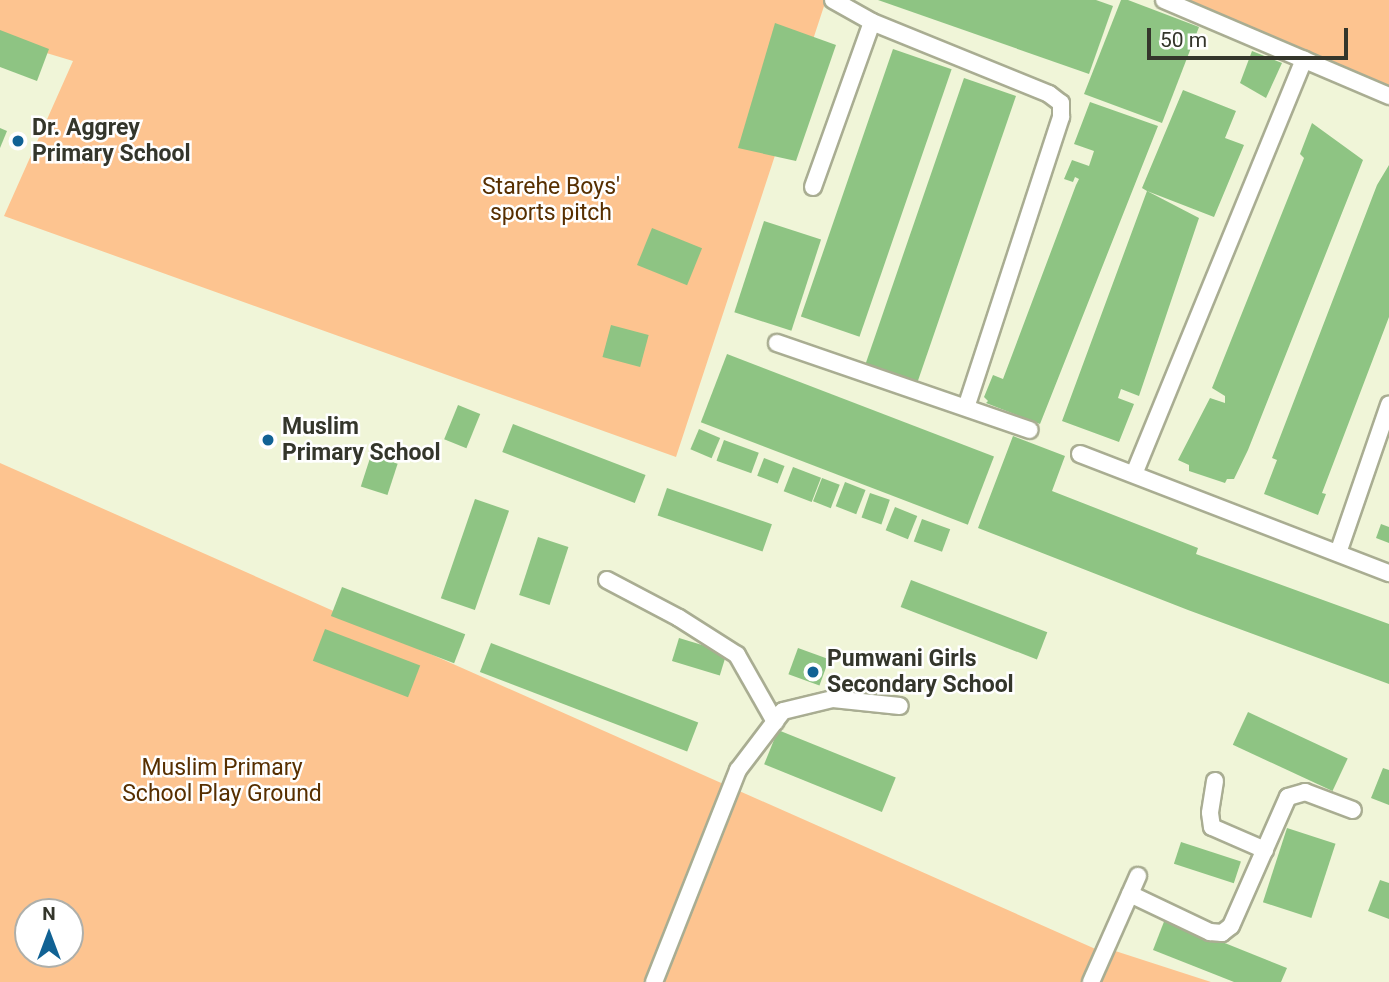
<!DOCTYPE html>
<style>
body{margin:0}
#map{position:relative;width:1389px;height:982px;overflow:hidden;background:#f0f5d8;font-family:Roboto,sans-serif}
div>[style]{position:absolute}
.green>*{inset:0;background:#fdc490}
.building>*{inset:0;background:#8ec483;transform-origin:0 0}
.roads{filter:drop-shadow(2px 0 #a9ad92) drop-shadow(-2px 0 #a9ad92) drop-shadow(0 2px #a9ad92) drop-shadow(0 -2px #a9ad92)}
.service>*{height:16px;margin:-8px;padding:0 8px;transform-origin:8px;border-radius:8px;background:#fff}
.dots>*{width:19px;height:19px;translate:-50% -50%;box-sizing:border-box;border:4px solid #fff;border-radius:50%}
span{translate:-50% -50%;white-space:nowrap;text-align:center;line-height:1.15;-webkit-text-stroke:5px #fff;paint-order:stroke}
.poi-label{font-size:23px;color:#34362b;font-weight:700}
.left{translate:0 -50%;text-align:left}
.park-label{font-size:23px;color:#572f00}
.north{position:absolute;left:14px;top:898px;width:70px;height:70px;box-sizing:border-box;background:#fff;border:2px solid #aeafaa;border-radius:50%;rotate:0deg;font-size:19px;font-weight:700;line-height:28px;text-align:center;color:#34362b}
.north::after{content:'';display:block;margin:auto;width:24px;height:32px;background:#116294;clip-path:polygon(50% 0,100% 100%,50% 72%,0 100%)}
.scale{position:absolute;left:1147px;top:28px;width:201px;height:32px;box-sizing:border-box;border:4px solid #34362b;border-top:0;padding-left:9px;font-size:21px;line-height:24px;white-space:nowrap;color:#34362b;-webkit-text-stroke:5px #fff;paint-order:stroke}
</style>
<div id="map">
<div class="green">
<i style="clip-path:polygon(0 0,826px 0,676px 457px,4px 216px,73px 61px,0 39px)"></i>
<i style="clip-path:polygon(1160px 0,1389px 0,1389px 98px)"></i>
<i style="clip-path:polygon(evenodd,0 463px,1100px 951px,1087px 982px,0 982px,0 463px,28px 912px,70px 912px,70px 954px,28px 954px,28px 912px)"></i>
<i style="clip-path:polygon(1106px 948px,1211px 982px,1091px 982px)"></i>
</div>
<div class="building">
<i style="clip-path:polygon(878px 0,1096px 0,1113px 6px,1089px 74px)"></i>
<i style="clip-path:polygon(1121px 0,1128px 0,1199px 27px,1162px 123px,1084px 94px)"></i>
<i style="clip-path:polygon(775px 23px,836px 45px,796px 161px,738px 148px)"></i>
<i style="clip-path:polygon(0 30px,49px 49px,37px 81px,0 67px)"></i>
<i style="left:893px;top:49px;width:62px;height:283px;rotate:19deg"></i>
<i style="clip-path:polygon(1252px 51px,1282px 63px,1266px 98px,1240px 83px)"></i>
<i style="left:964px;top:78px;width:55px;height:303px;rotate:19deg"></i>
<i style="clip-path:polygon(1183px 90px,1236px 111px,1225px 138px,1244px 145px,1214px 217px,1147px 191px,1199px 218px,1139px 396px,1121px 389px,1118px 398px,1134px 404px,1119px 442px,1062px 421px,1147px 191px,1142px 188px)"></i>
<i style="clip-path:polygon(1090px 102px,1158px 126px,1040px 424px,986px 403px,988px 401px,984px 397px,993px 375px,1003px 379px,1076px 185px,1079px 179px,1075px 177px,1073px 182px,1064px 179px,1072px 160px,1089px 166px,1094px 151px,1074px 144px)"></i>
<i style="clip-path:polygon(1312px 123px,1363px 160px,1248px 450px,1234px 479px,1227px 479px,1225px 483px,1189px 471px,1189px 465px,1178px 460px,1210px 398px,1225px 403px,1225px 396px,1212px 388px,1304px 158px,1300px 154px)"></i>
<i style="clip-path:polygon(0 128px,7px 131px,0 148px)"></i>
<i style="clip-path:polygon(1389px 165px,1389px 317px,1322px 493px,1326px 494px,1318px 515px,1264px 494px,1277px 460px,1272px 458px,1377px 185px)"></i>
<i style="left:764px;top:221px;width:60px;height:96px;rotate:18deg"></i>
<i style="left:652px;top:228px;width:54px;height:40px;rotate:22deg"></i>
<i style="left:611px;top:325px;width:39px;height:33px;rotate:15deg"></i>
<i style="left:727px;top:354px;width:286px;height:73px;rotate:21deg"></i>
<i style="left:458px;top:405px;width:24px;height:37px;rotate:22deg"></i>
<i style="left:513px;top:424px;width:142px;height:30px;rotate:21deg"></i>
<i style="left:699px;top:429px;width:23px;height:22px;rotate:23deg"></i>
<i style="clip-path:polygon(1013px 436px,1065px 456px,1052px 491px,1198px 548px,1196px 554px,1389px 624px,1389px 684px,1188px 610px,978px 528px)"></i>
<i style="left:724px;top:440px;width:37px;height:22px;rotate:20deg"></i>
<i style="left:371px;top:455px;width:28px;height:33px;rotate:18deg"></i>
<i style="left:764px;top:458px;width:22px;height:19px;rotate:21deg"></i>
<i style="left:793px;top:467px;width:30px;height:26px;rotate:21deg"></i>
<i style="left:822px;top:478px;width:19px;height:25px;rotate:21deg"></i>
<i style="left:845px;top:482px;width:22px;height:26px;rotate:21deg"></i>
<i style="left:667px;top:488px;width:111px;height:29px;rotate:19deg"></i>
<i style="left:870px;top:493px;width:21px;height:26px;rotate:19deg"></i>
<i style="left:475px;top:499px;width:36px;height:105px;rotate:19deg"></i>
<i style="left:895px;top:507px;width:24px;height:25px;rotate:22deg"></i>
<i style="left:922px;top:519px;width:30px;height:24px;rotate:20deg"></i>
<i style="clip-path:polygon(1381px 524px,1389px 527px,1389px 543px,1376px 538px)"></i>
<i style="left:538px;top:537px;width:32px;height:61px;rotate:18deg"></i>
<i style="left:911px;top:580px;width:146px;height:29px;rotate:21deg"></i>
<i style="left:342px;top:587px;width:132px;height:31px;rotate:21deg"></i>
<i style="left:325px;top:629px;width:102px;height:34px;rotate:21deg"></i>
<i style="left:679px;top:638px;width:50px;height:24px;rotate:17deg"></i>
<i style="left:491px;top:643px;width:222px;height:31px;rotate:21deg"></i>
<i style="left:798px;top:648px;width:33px;height:28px;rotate:20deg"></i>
<i style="left:1248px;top:712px;width:110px;height:36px;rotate:25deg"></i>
<i style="left:778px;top:730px;width:127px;height:37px;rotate:22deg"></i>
<i style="clip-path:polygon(1383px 768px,1389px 770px,1389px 805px,1371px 798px)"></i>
<i style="left:1287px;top:828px;width:51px;height:78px;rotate:18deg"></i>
<i style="left:1181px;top:842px;width:63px;height:23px;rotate:18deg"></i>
<i style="clip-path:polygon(1380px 880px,1389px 883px,1389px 919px,1368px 911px)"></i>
<i style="clip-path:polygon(1165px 919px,1287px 968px,1281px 982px,1234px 982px,1153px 950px)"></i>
</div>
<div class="roads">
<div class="service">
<i style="left:833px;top:0;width:45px;rotate:29.4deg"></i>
<i style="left:872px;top:22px;width:191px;rotate:22.1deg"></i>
<i style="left:1049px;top:94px;width:15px;rotate:37deg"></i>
<i style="left:1061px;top:103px;width:14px;rotate:90deg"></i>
<i style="left:1061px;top:117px;width:305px;rotate:108.1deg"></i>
<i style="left:1164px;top:0;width:245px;rotate:23.1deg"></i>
<i style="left:813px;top:187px;width:175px;rotate:-70.3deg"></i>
<i style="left:777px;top:343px;width:267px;rotate:19deg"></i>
<i style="left:1080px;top:454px;width:331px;rotate:21.1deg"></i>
<i style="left:1134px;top:474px;width:448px;rotate:-67.7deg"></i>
<i style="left:1338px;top:553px;width:157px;rotate:-71deg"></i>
<i style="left:607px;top:580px;width:81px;rotate:27.8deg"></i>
<i style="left:679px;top:618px;width:69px;rotate:32.5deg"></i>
<i style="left:737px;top:655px;width:77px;rotate:60.4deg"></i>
<i style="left:1215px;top:781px;width:32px;rotate:99deg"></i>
<i style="left:1210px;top:813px;width:14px;rotate:82deg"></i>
<i style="left:1212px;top:827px;width:58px;rotate:23.5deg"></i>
<i style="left:1130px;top:894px;width:89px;rotate:25.4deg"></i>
<i style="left:1210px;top:932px;width:12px;rotate:5deg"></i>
<i style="left:1222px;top:933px;width:11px;rotate:-38deg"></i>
<i style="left:1231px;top:926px;width:141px;rotate:-66.2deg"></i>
<i style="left:1288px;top:797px;width:18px;rotate:-16deg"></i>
<i style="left:1305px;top:792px;width:51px;rotate:20.6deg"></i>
<i style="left:654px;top:982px;width:228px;rotate:-68.4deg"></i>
<i style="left:738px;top:770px;width:74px;rotate:-52.7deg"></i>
<i style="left:783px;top:711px;width:51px;rotate:-13.5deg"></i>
<i style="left:833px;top:699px;width:67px;rotate:6deg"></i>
<i style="left:1091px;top:982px;width:116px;rotate:-66.1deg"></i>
</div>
</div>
<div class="dots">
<i style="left:18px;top:141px;background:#116294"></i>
<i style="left:268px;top:440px;background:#116294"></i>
<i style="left:813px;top:672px;background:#116294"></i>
</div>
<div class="poi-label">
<span class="left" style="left:32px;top:141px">Dr. Aggrey<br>Primary School</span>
<span class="left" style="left:282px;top:440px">Muslim<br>Primary School</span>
<span class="left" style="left:827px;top:672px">Pumwani Girls<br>Secondary School</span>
</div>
<div class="park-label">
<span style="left:551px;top:200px">Starehe Boys'<br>sports pitch</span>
<span style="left:222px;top:781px">Muslim Primary<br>School Play Ground</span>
</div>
<div class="north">N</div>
<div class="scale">50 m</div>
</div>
